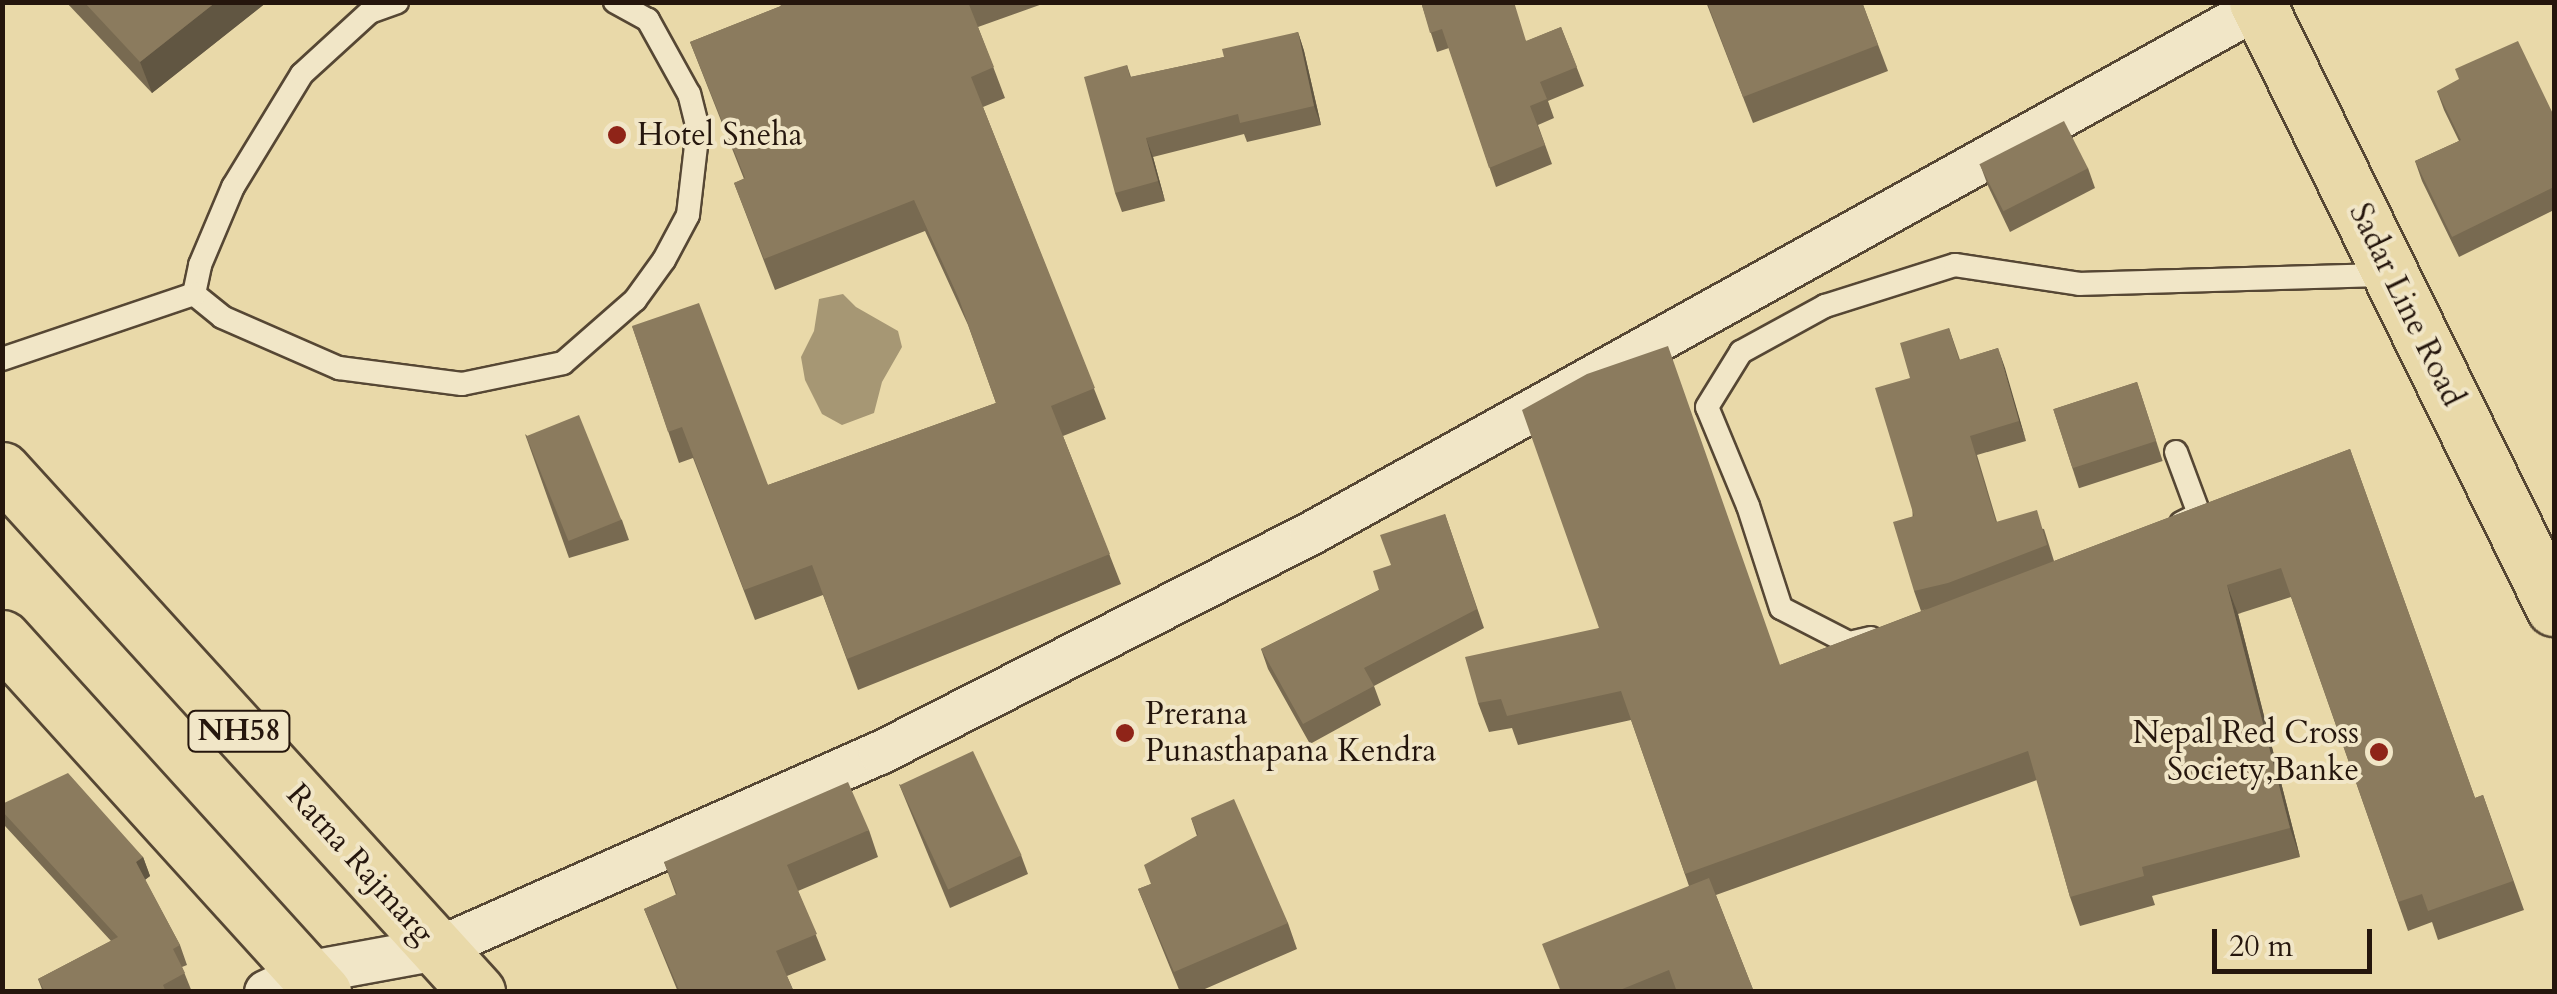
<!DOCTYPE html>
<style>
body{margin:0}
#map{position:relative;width:2557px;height:994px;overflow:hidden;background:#e9d9a9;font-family:Cardo,serif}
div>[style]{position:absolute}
.water>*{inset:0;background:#a69774}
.roads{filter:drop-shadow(2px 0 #564734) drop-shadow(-2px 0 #564734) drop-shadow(0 2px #564734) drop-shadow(0 -2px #564734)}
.service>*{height:22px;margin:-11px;padding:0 11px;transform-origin:11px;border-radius:11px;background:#f1e6c7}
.minor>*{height:42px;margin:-21px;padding:0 21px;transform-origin:21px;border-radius:21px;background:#f1e6c7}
.primary>*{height:55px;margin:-27.5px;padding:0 27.5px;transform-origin:27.5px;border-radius:27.5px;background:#e9d9a9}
.trunk>*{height:55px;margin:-27.5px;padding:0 27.5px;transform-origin:27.5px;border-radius:27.5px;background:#e9d9a9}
.wall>*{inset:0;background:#786a51;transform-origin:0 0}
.shaded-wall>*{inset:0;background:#615642}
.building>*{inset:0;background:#8b7b5e;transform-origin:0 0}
.dots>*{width:28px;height:28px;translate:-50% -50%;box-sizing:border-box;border:5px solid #f1e6c7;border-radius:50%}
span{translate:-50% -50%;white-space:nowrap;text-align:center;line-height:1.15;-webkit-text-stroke:8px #f1e6c7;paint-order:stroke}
.shield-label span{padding:2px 8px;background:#f1e6c7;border:2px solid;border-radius:8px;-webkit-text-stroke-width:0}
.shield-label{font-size:30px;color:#25160d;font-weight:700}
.poi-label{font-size:32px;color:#25160d}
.left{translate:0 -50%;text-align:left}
.right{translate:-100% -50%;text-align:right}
.street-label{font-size:32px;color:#25160d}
.frame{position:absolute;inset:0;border:5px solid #25160d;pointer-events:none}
.scale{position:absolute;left:2212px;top:929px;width:160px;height:45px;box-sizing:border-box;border:5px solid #25160d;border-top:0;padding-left:12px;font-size:30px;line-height:35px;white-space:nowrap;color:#25160d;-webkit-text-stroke:8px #f1e6c7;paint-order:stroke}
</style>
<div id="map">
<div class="water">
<i style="clip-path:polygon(843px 294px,856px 307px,898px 331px,902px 347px,882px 382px,874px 413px,842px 425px,822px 414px,805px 380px,801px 357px,814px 331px,819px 299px)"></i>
</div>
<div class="roads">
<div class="service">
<i style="left:194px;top:294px;width:36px;rotate:39deg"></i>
<i style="left:222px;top:317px;width:128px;rotate:23.6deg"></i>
<i style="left:339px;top:368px;width:124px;rotate:7.4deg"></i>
<i style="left:462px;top:384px;width:103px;rotate:-11.7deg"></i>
<i style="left:563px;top:363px;width:96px;rotate:-41.2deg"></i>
<i style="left:635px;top:300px;width:49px;rotate:-54.1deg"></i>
<i style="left:664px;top:260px;width:51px;rotate:-61.9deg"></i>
<i style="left:688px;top:215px;width:87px;rotate:-83.4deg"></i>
<i style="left:698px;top:129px;width:36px;rotate:-104deg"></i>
<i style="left:689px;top:94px;width:85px;rotate:-119deg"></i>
<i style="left:648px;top:20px;width:38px;rotate:-151deg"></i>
<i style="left:194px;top:294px;width:30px;rotate:-78deg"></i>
<i style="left:200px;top:265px;width:85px;rotate:-67.1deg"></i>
<i style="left:233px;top:187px;width:132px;rotate:-58.6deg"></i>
<i style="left:302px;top:74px;width:92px;rotate:-42.4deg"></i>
<i style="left:370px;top:12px;width:29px;rotate:-20deg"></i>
<i style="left:2px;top:359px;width:203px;rotate:-18.7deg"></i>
<i style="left:2176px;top:452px;width:66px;rotate:69.6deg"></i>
<i style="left:2199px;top:514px;width:20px;rotate:153deg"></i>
<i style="left:1871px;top:638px;width:23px;rotate:167deg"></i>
<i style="left:1849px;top:643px;width:76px;rotate:-152.8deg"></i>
<i style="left:1781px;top:608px;width:107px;rotate:-107.9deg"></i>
<i style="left:1748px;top:506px;width:107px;rotate:-112.5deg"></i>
<i style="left:1707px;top:407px;width:65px;rotate:-58.3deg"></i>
<i style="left:1741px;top:352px;width:96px;rotate:-28.7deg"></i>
<i style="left:1825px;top:306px;width:136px;rotate:-17.5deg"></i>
<i style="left:1955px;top:265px;width:126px;rotate:8.6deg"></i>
<i style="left:2080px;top:284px;width:307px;rotate:-1.7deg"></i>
</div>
<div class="minor">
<i style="left:266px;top:992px;width:44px;rotate:-25.4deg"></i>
<i style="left:306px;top:973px;width:133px;rotate:-10.4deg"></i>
<i style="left:437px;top:949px;width:484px;rotate:-23.9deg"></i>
<i style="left:880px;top:753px;width:483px;rotate:-27deg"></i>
<i style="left:1310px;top:534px;width:1086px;rotate:-29.04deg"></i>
</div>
<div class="primary">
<i style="left:2257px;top:2px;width:675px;rotate:63.89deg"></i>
</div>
<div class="trunk">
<i style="left:2px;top:470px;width:706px;rotate:47.7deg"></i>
<i style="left:2px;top:638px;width:478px;rotate:47.8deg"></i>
</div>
</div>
<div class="wall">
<i style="clip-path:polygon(66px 2px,267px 2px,152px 93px)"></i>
<i style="clip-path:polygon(779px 2px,1048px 2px,978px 27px,1005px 98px,983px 107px,1106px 419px,1063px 436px,1121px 584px,858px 690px,823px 595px,755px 620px,693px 458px,679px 463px,632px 326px,768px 485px,996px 403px,968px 325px,925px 231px,775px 290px,734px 183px,744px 179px,690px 42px,781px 6px)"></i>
<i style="clip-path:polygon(1421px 2px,1527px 41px,1561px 27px,1584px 86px,1548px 101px,1554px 118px,1538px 125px,1552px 164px,1496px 187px,1449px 48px,1437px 52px)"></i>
<i style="clip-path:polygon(1706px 2px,1862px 2px,1888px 71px,1753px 123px)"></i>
<i style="clip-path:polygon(1298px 32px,1304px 51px,1321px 125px,1247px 142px,1244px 134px,1153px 157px,1165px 201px,1122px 212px,1115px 193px,1127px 65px,1131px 77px,1224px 57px)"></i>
<i style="clip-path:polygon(2437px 91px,2554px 116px,2554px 210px,2459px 257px,2422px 181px,2415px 161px,2459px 141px,2444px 110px)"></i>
<i style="clip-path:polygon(1981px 167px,2088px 168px,2095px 188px,2010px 232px,1988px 186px)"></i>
<i style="clip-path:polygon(1949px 328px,1960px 360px,1998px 348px,2026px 441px,1977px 455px,1997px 522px,2044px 529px,2054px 561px,2350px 449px,2475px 798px,2483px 795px,2524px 910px,2438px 940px,2432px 922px,2408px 931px,2291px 597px,2238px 614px,2300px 857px,2152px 896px,2155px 905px,2080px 926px,2070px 897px,2037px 780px,1716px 895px,1754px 992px,1560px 992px,1689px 886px,1631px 720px,1518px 745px,1512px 728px,1489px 732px,1478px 703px,1599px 628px,1780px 665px,1927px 609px,1921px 611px,1914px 591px,1910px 378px)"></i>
<i style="left:2137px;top:382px;width:83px;height:88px;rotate:72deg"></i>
<i style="clip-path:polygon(525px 434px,622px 520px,629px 540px,569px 558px)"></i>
<i style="clip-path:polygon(1445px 514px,1484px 628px,1374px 686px,1381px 705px,1310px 744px,1268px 669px,1261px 649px,1379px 590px,1391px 565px)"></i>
<i style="clip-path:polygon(899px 784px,1021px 855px,1028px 874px,950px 908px)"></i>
<i style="clip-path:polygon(2px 804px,143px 857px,150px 876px,145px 880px,180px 945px,187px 965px,182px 967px,192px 992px,43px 992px,38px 979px,111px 941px,5px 826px,2px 818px)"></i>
<i style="clip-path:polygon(1191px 818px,1288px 923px,1297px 949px,1198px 992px,1180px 992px,1138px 889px,1151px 884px,1197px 836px)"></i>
<i style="clip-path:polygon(869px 830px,878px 857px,798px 891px,826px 960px,787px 976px,794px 992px,678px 992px,644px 909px,676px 895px,664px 862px)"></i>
</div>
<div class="shaded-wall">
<i style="clip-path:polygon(216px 2px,267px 2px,152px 93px,140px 62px)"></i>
<i style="clip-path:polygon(1298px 32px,1304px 51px,1321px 125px,1314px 106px)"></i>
<i style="clip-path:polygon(1146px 138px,1153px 157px,1165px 201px,1158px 181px)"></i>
<i style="clip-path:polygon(1998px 348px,2005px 368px,2026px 441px,2019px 421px)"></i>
<i style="clip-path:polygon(2227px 585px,2238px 614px,2300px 857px,2290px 828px)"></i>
<i style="clip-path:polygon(143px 857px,150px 876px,143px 881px,136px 862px)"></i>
</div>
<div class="building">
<i style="clip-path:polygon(84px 2px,216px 2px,140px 62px)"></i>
<i style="clip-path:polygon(780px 2px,968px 2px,994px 67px,971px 77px,1095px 388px,1051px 406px,1110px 554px,847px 659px,812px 565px,744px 590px,682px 427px,668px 432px,632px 326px,699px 303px,768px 485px,996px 403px,959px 299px,914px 200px,764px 259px,734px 183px,745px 178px,690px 42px,781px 6px)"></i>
<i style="clip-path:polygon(1421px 2px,1514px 2px,1526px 41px,1561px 27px,1577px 67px,1540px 82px,1547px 99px,1530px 106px,1545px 145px,1489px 168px,1442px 29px,1430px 33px)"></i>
<i style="clip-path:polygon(1707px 2px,1862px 2px,1878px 45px,1743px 97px)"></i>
<i style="clip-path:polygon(1298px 32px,1314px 106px,1240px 123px,1238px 114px,1146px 138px,1158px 181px,1115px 193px,1084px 77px,1127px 65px,1130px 77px,1224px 57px,1222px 49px)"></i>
<i style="clip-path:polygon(2518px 41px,2554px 116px,2554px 187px,2452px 237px,2415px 161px,2461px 140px,2437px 91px,2459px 79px,2455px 69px)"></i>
<i style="left:2064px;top:121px;width:53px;height:95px;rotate:63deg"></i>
<i style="clip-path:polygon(1949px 328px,1959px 360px,1998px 348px,2019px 421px,1970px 436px,1996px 522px,2037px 510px,2047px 545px,1948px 583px,1914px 591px,1893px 522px,1914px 516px,1875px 388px,1910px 378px,1900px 343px)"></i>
<i style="clip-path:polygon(1668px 346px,1780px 665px,2350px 449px,2475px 798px,2483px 795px,2513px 881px,2428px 911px,2422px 894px,2398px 902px,2281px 568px,2227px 585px,2290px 828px,2142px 867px,2144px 876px,2070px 897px,2028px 751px,1685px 874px,1621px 691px,1507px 716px,1501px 699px,1478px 703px,1465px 657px,1599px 628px,1522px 410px,1587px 374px)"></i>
<i style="left:2137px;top:382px;width:62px;height:88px;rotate:72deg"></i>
<i style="left:579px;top:415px;width:113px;height:57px;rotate:68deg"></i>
<i style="clip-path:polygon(1445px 514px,1477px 609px,1364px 668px,1374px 686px,1303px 724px,1261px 649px,1379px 590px,1373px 571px,1391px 565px,1380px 535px)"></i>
<i style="left:973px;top:751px;width:115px;height:81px;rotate:65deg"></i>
<i style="clip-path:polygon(68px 773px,143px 857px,136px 862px,180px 945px,173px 949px,185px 973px,163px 985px,166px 992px,45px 992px,38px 979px,118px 937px,2px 811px,2px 804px)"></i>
<i style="clip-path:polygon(848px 782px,869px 830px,787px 865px,817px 934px,776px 951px,794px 992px,680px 992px,644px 909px,677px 894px,664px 862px)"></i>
<i style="clip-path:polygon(1234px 799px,1288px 923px,1174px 972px,1138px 889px,1151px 884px,1144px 865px,1198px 835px,1191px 818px)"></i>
<i style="clip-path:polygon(1709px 878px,1754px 992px,1677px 992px,1669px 970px,1615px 992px,1561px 992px,1542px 944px)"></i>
</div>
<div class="dots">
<i style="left:617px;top:135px;background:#8f2418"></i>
<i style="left:1125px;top:733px;background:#8f2418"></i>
<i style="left:2379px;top:752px;background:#8f2418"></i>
</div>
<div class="shield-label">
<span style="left:239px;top:731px">NH58</span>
</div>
<div class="poi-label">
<span class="left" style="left:637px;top:135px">Hotel Sneha</span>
<span class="left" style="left:1145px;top:733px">Prerana<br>Punasthapana Kendra</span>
<span class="right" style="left:2359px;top:752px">Nepal Red Cross<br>Society,Banke</span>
</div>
<div class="street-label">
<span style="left:2406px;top:305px;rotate:64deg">Sadar Line Road</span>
<span style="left:360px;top:864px;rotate:48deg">Ratna Rajmarg</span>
</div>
<div class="frame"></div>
<div class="scale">20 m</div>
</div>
